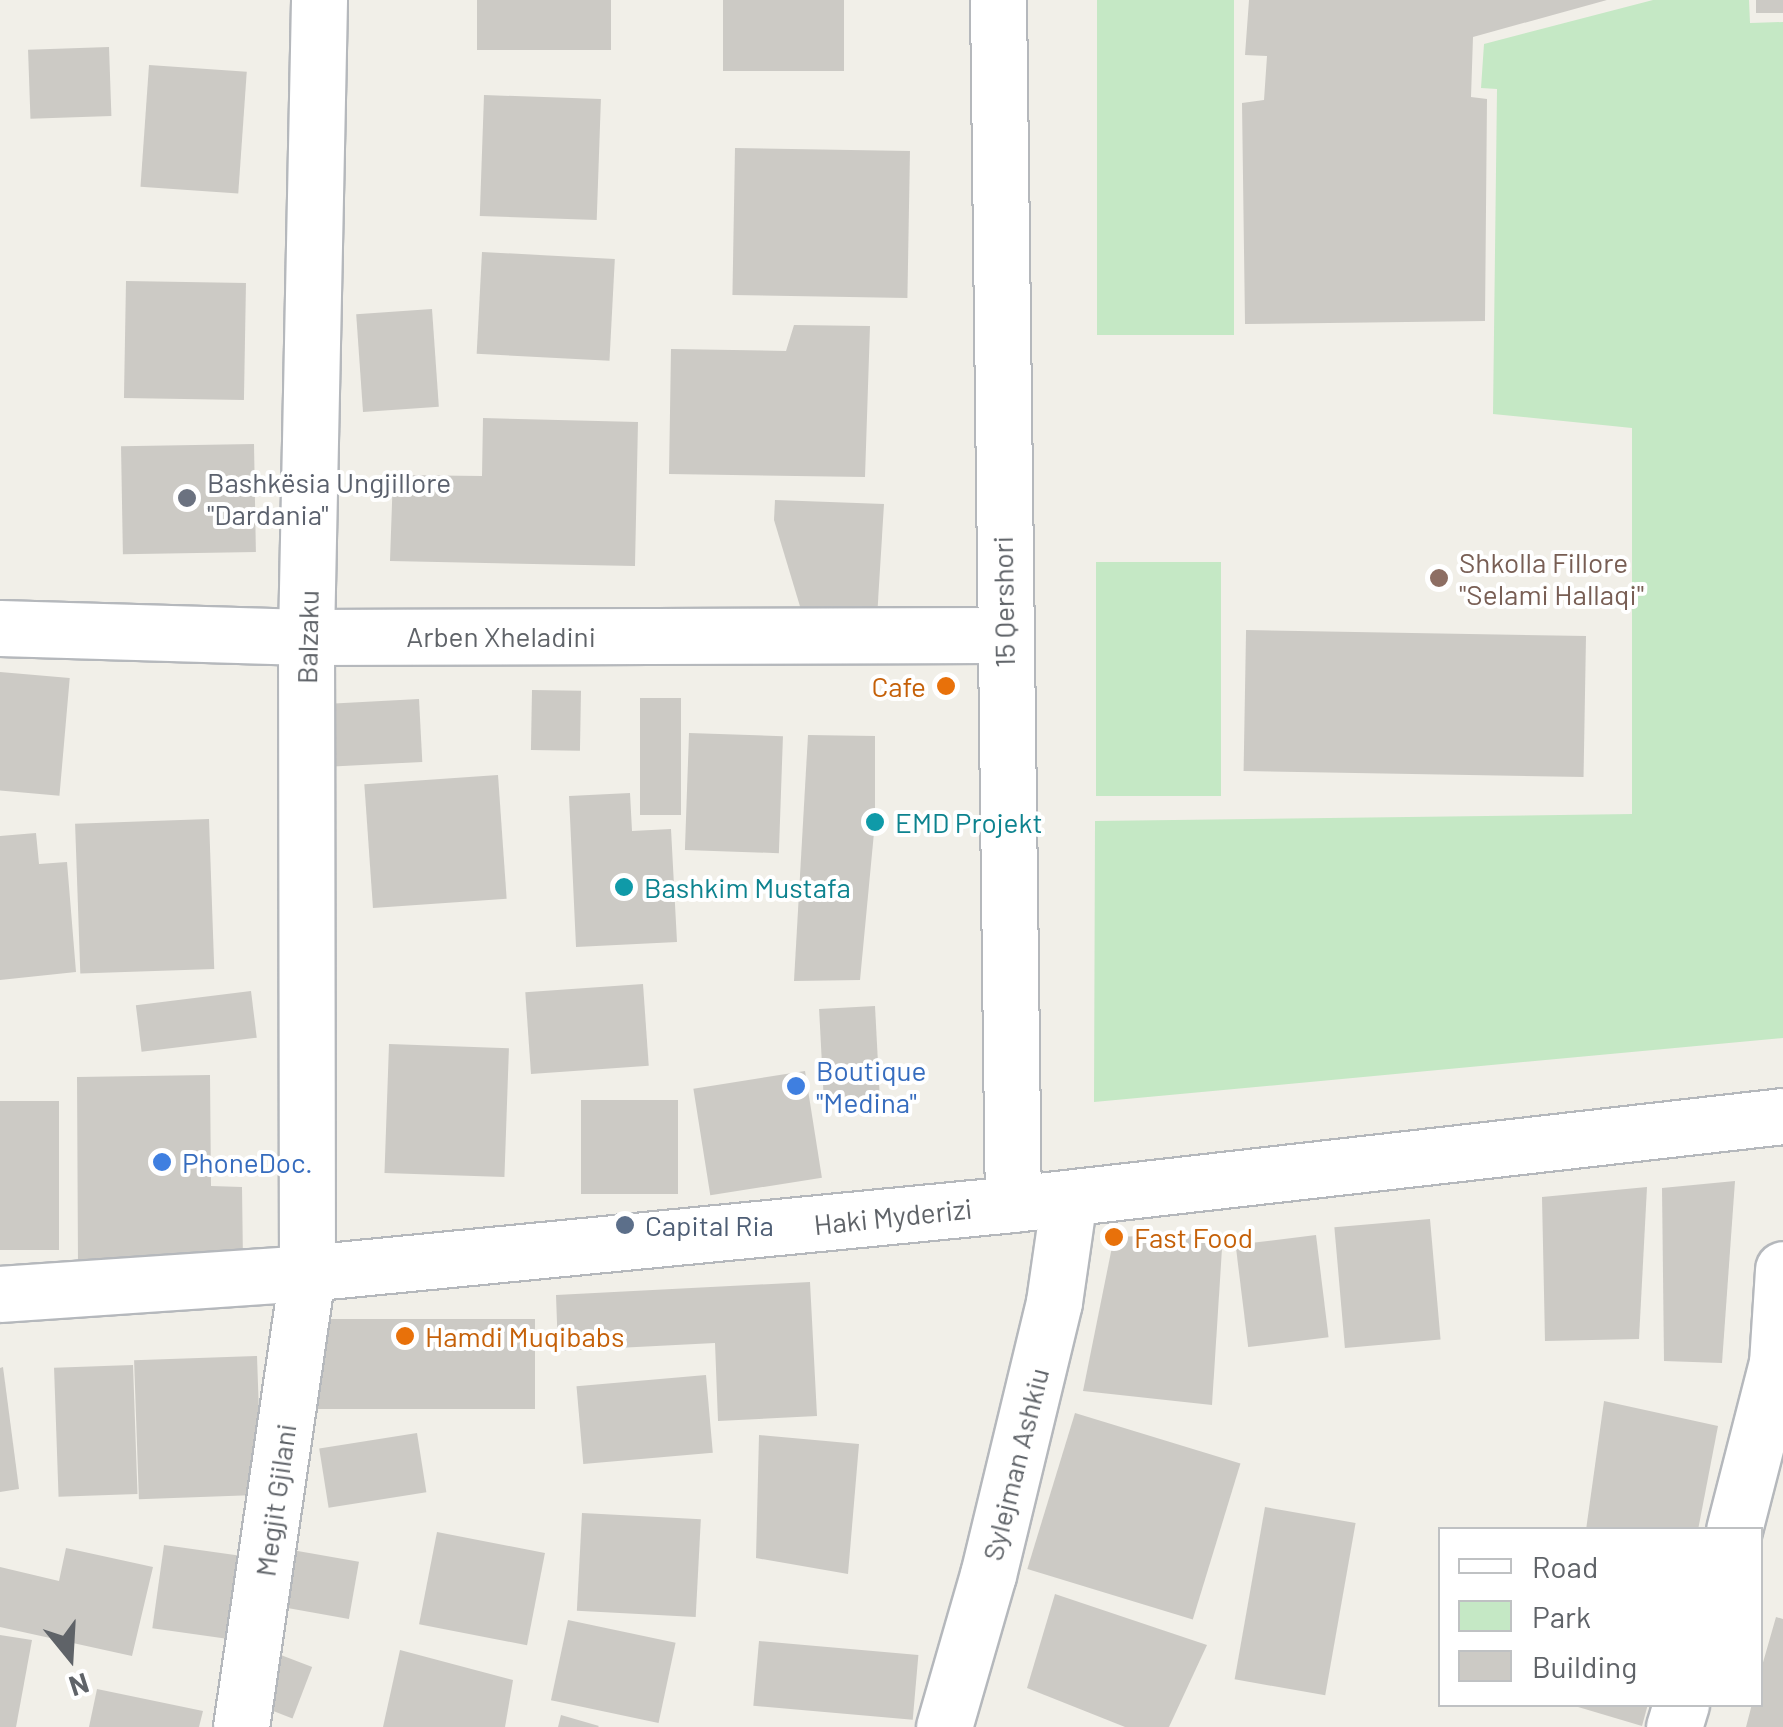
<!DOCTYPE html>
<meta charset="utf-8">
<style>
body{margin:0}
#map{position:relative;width:1783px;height:1727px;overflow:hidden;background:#f1efe8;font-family:Barlow,sans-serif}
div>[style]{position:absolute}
.green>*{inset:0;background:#c5e8c5;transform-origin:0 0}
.building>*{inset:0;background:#cccac5;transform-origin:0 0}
.roads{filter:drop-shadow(2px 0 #b5b8bc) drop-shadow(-2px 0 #b5b8bc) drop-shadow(0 2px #b5b8bc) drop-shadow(0 -2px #b5b8bc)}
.minor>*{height:55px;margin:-27.5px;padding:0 27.5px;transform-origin:27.5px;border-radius:27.5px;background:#fff}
.tertiary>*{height:55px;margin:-27.5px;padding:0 27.5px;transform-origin:27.5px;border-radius:27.5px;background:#fff}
.dots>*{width:28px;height:28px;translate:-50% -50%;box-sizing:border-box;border:5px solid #fff;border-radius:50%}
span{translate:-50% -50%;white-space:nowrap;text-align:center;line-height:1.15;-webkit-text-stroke:8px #fff;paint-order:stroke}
.worship-label{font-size:28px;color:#5b616d}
.left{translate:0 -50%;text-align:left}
.education-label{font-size:28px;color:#785e54}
.street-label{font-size:28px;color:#5f6368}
.food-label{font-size:28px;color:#c56008}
.right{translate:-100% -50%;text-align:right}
.culture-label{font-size:28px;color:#0d838f}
.shop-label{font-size:28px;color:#366cbe}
.service-label{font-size:28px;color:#4e5e75}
.legend{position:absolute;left:1438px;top:1527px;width:325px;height:180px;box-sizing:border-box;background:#fff;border:2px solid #bfc1c3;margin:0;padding:12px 18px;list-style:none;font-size:30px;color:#5f6368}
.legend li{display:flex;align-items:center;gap:20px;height:50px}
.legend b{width:50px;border:2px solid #bfc1c3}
.north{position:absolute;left:20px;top:1607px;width:100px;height:100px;-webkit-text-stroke:8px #fff;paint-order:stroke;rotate:162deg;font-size:28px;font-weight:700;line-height:40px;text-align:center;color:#5f6368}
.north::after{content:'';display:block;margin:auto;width:35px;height:45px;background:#5f6368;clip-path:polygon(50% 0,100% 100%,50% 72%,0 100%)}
</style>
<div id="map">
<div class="green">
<i style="left:1097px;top:0;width:137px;height:335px"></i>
<i style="clip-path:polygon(1653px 0,1749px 0,1750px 23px,1783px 22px,1783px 1038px,1094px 1102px,1095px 821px,1632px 814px,1632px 428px,1493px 414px,1497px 89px,1481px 88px,1484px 44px)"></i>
<i style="left:1221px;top:562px;width:234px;height:125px;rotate:90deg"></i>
</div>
<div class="building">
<i style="left:477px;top:0;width:134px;height:50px"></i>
<i style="left:723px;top:0;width:121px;height:71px"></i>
<i style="clip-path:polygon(1249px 0,1607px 0,1473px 37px,1471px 97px,1487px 99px,1485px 321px,1245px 324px,1242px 103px,1264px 100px,1267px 56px,1245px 55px)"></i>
<i style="left:1756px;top:0;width:27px;height:13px"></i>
<i style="left:109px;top:47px;width:69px;height:81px;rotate:88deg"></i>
<i style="left:149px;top:65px;width:98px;height:122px;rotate:4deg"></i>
<i style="left:484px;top:95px;width:117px;height:121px;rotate:2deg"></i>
<i style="left:735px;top:148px;width:175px;height:147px;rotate:1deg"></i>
<i style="left:482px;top:252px;width:133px;height:102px;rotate:3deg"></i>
<i style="left:126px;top:281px;width:120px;height:117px;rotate:1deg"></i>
<i style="left:432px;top:309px;width:98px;height:76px;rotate:86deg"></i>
<i style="clip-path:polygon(794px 325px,870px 326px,865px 477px,669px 474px,671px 349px,786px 351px)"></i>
<i style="clip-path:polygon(483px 418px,638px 422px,635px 566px,390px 561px,393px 475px,482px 476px)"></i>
<i style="left:254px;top:444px;width:108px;height:133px;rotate:89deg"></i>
<i style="clip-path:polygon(775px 500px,884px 504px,877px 618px,802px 613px,774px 520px)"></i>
<i style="left:1586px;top:636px;width:141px;height:340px;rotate:91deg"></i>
<i style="left:0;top:672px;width:70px;height:118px;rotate:5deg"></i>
<i style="left:532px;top:690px;width:49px;height:60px;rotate:1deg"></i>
<i style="left:640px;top:698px;width:41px;height:117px"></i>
<i style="left:419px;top:699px;width:63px;height:99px;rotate:87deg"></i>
<i style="left:689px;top:733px;width:94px;height:117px;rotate:2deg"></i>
<i style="clip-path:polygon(808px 735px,875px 736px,875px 822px,860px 980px,794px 981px)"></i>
<i style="left:498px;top:775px;width:124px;height:134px;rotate:86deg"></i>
<i style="clip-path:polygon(630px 793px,632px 831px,671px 829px,677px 942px,576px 947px,569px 796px)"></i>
<i style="left:209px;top:819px;width:150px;height:134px;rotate:88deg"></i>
<i style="clip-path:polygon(36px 833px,39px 864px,67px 862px,76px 972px,0 980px,0 836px)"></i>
<i style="left:643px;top:984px;width:82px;height:118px;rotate:86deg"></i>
<i style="left:251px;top:991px;width:47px;height:116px;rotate:83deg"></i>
<i style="left:875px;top:1006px;width:92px;height:56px;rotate:87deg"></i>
<i style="left:389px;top:1044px;width:120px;height:129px;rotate:2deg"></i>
<i style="left:805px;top:1071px;width:108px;height:113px;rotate:81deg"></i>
<i style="clip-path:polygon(210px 1075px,211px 1186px,242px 1187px,243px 1263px,78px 1266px,77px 1077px)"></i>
<i style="left:581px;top:1100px;width:97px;height:94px"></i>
<i style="left:0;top:1101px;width:59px;height:149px"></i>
<i style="clip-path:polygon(1735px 1181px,1722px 1363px,1664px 1361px,1662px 1188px)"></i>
<i style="clip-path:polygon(1647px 1187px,1639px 1339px,1545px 1341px,1542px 1197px)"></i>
<i style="left:1430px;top:1219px;width:121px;height:96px;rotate:85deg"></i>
<i style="clip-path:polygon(1223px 1233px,1212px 1405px,1083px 1391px,1114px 1237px)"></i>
<i style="left:1316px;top:1235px;width:103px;height:81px;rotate:83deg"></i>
<i style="clip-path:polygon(810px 1282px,817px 1416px,718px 1421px,715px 1343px,558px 1351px,556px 1295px)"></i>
<i style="left:535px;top:1319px;width:90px;height:231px;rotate:90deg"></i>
<i style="left:257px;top:1356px;width:139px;height:123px;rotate:88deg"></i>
<i style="left:133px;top:1365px;width:129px;height:79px;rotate:88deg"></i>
<i style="clip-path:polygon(3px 1367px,19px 1489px,0 1492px,0 1368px)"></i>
<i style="left:706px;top:1375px;width:78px;height:130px;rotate:85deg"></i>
<i style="clip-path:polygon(1604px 1401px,1718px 1426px,1698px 1530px,1586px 1530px)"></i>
<i style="left:1075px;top:1413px;width:173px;height:163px;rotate:17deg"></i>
<i style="left:417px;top:1433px;width:60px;height:99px;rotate:81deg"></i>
<i style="clip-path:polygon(759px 1435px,859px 1444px,848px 1574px,756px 1558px)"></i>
<i style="left:1265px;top:1507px;width:92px;height:175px;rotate:10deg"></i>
<i style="left:582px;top:1513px;width:119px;height:98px;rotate:3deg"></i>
<i style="left:437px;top:1532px;width:110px;height:94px;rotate:11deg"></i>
<i style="left:164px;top:1545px;width:77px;height:84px;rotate:8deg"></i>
<i style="clip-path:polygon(66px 1548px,153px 1567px,132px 1656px,0 1627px,0 1567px,59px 1581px)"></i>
<i style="left:292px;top:1550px;width:68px;height:58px;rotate:10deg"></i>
<i style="clip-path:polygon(1055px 1594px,1207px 1645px,1169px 1727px,1125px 1727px,1027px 1688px)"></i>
<i style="clip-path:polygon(1776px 1617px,1783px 1619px,1783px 1727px,1746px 1727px,1752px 1704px,1760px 1704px,1760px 1673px)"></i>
<i style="left:568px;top:1620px;width:110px;height:82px;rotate:12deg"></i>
<i style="clip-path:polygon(0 1635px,32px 1640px,16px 1727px,0 1727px)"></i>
<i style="left:759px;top:1641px;width:160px;height:65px;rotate:5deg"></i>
<i style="clip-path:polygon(400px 1650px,513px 1680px,505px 1727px,383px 1727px)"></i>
<i style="left:273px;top:1652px;width:42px;height:55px;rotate:21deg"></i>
<i style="clip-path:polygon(97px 1689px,203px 1711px,199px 1727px,89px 1727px)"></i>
<i style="clip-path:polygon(1568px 1704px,1648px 1704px,1642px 1726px)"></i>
<i style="clip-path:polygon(561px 1715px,599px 1726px,598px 1727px,558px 1727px)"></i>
</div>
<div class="roads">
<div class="minor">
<i style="left:0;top:628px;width:306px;rotate:1.7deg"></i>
<i style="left:306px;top:637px;width:697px;rotate:-0.16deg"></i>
<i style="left:1734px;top:1530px;width:172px;rotate:-75.6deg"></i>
<i style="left:1777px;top:1363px;width:94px;rotate:-86.3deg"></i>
<i style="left:241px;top:1727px;width:459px;rotate:-81.7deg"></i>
<i style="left:307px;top:1273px;width:636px;rotate:-90.09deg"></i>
<i style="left:306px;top:637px;width:637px;rotate:-88.83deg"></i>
<i style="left:944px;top:1727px;width:158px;rotate:-73.9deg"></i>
<i style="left:988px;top:1575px;width:281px;rotate:-76.4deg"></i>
<i style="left:1054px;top:1302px;width:105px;rotate:-81.8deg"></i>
<i style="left:1674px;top:1727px;width:24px;rotate:-73deg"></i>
</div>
<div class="tertiary">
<i style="left:998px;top:0;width:1204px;rotate:89.29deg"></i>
<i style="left:0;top:1294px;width:308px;rotate:-3.9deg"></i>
<i style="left:307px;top:1273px;width:709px;rotate:-5.58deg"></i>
<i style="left:1013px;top:1204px;width:775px;rotate:-6.52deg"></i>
</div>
</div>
<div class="dots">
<i style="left:187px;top:498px;background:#6b7280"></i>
<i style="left:1439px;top:578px;background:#8d6e63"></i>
<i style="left:946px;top:686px;background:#e8710a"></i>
<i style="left:875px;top:822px;background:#0f9aa8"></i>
<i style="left:624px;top:887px;background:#0f9aa8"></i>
<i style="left:796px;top:1086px;background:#3f7fe0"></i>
<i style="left:162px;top:1162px;background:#3f7fe0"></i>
<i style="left:625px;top:1225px;background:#5c6f8a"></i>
<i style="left:1114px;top:1237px;background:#e8710a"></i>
<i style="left:405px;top:1336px;background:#e8710a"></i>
</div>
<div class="worship-label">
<span class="left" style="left:207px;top:498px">Bashkësia Ungjillore<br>"Dardania"</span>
</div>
<div class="education-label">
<span class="left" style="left:1459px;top:578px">Shkolla Fillore<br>"Selami Hallaqi"</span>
</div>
<div class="street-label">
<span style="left:1003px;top:602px;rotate:-91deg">15 Qershori</span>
<span style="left:501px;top:636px">Arben Xheladini</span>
<span style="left:307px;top:637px;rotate:-89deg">Balzaku</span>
<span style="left:893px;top:1216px;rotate:-6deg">Haki Myderizi</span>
<span style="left:1015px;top:1464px;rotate:-76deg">Sylejman Ashkiu</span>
<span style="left:275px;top:1500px;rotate:-82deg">Megjit Gjilani</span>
</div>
<div class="food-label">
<span class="right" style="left:926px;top:686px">Cafe</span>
<span class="left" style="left:1134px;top:1237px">Fast Food</span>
<span class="left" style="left:425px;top:1336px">Hamdi Muqibabs</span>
</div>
<div class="culture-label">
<span class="left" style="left:895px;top:822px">EMD Projekt</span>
<span class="left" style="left:644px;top:887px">Bashkim Mustafa</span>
</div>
<div class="shop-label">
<span class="left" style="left:816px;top:1086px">Boutique<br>"Medina"</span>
<span class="left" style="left:182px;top:1162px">PhoneDoc.</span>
</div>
<div class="service-label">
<span class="left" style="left:645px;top:1225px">Capital Ria</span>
</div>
<ul class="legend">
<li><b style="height:12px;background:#fff"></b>Road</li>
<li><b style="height:28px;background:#c5e8c5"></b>Park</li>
<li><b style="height:28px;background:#cccac5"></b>Building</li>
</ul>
<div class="north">N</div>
</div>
